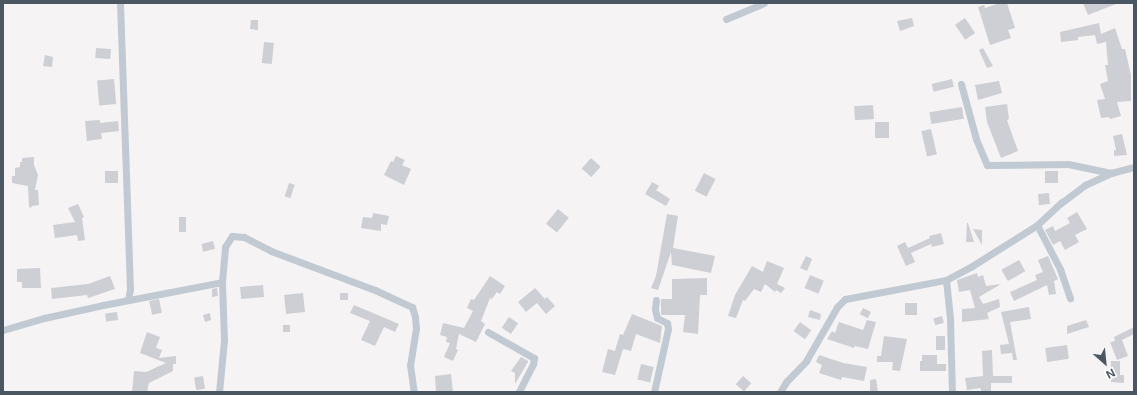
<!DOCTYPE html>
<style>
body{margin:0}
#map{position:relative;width:1137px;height:395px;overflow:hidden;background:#f5f3f3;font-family:Inter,sans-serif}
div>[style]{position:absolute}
.building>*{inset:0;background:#cdcfd5;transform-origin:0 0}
.street>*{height:7px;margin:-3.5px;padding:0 3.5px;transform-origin:3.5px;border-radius:3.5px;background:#c1cad2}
span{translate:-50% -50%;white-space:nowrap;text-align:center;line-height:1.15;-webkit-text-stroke:3px #fff;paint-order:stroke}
.frame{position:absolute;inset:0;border:4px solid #4a5661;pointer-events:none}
.north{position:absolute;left:1085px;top:343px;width:40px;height:40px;-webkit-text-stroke:3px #fff;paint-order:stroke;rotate:153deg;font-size:11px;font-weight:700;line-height:16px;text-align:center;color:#4a5661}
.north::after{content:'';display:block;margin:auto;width:14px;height:18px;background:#4a5661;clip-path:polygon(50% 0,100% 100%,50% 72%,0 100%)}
</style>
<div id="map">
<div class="building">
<i style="clip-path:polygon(1000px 3px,1007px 3px,1015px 28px,1008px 30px,1011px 38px,990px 45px,978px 7px,984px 5px,985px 8px)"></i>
<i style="clip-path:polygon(1083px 3px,1116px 3px,1116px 4px,1088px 15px)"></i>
<i style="clip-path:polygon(912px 18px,914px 26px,900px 31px,897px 21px)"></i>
<i style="left:965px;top:18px;width:18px;height:12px;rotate:56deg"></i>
<i style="clip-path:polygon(251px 20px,258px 20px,258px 30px,250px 29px)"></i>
<i style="clip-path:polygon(1099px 23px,1101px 34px,1115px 28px,1122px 49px,1125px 49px,1131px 75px,1131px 101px,1117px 102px,1121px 116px,1110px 119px,1109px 117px,1101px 118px,1097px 100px,1105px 99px,1100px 84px,1108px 81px,1105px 65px,1108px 65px,1106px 42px,1097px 44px,1095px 35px,1078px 37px,1078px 40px,1061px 42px,1060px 32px)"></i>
<i style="left:264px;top:42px;width:10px;height:21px;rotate:6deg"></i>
<i style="left:96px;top:48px;width:15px;height:10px;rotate:4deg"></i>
<i style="clip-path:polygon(983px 48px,993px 66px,987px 68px,979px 50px)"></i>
<i style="clip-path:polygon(45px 55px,53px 57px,52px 67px,43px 66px)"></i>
<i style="left:114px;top:79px;width:25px;height:17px;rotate:85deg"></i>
<i style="left:952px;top:79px;width:8px;height:21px;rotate:76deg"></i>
<i style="clip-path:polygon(999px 81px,1002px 93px,978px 100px,975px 85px)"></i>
<i style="clip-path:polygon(1007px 104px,1009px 119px,1007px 120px,1018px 151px,1001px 158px,987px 122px,985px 107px)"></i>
<i style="left:873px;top:105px;width:14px;height:19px;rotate:86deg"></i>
<i style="left:962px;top:107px;width:12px;height:33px;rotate:81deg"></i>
<i style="clip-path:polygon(100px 120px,100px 123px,118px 121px,119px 131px,101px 133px,102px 139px,87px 141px,85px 121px)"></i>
<i style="left:875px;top:122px;width:14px;height:16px"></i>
<i style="left:931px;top:129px;width:26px;height:10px;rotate:77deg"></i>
<i style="clip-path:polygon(1122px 134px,1127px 155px,1114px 156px,1114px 150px,1116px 150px,1113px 136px)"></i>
<i style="clip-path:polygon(396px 156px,405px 160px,402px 165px,411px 169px,404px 185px,384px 175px,391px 161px,393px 162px)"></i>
<i style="clip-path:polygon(34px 157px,34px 165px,38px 175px,35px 190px,38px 190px,39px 205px,32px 206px,31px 208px,29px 207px,28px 186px,12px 183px,12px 176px,15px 176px,15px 168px,20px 167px,20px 162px,22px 162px,22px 158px)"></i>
<i style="left:591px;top:158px;width:13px;height:14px;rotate:42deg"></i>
<i style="left:105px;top:171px;width:13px;height:12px"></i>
<i style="left:1045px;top:171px;width:13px;height:12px"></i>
<i style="left:704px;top:173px;width:13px;height:20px;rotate:27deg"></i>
<i style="clip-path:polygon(652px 182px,659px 186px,656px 190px,670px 199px,666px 206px,645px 194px)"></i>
<i style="left:289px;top:183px;width:6px;height:14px;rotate:18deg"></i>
<i style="left:1049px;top:193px;width:11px;height:11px;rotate:85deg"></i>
<i style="clip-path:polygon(78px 204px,84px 217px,82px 218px,85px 240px,78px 241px,77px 235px,55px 238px,53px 225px,75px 222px,68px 208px)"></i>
<i style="left:558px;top:209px;width:14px;height:19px;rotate:39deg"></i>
<i style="clip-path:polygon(1077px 212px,1087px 229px,1075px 235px,1079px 242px,1065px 250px,1060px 241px,1053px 245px,1045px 230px,1053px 226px,1055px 231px,1070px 223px,1067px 218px)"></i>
<i style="clip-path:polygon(373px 213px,389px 216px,387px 225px,381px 224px,381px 231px,361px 228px,363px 217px,372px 218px)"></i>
<i style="clip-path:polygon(667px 214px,678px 216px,673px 248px,715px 256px,711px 273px,672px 265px,671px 252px,658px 290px,651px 288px,656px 276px)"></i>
<i style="left:179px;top:217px;width:7px;height:15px"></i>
<i style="clip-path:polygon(967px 223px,968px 223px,974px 242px,966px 242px)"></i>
<i style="clip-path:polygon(973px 229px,982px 230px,982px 245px)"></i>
<i style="clip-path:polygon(941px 233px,944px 244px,932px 247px,931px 244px,911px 253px,915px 262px,906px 266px,897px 246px,905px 242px,908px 248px,930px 238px,929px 236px)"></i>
<i style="left:213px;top:241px;width:8px;height:12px;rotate:76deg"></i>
<i style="clip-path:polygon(806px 256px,812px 259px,807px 271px,800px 268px)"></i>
<i style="clip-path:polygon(1048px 256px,1058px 279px,1054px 281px,1056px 294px,1049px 295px,1047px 285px,1014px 301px,1010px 292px,1037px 280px,1035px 275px,1043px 272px,1038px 260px)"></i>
<i style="left:1019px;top:260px;width:13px;height:20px;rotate:61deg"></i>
<i style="clip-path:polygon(767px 261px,784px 268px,777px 284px,785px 288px,781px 293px,776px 290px,775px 292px,765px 284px,761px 292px,754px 289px,745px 301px,743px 300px,736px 318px,728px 316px,735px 295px,752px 266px,763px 272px)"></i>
<i style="clip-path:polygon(40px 268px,41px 288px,22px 288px,22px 282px,17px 282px,17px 269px)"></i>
<i style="clip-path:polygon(977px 273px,978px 277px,983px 275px,986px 286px,1001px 284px,979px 297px,983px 304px,999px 299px,1000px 307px,987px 313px,989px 319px,962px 322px,962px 309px,975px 308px,970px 290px,959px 292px,957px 280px)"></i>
<i style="left:810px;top:275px;width:15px;height:14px;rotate:23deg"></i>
<i style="clip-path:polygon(110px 276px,115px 289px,88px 298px,87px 295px,52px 299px,51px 288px,88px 284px)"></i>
<i style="clip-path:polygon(490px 276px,505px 286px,500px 294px,497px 292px,492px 299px,490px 298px,481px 321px,485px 324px,476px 342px,459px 334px,456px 349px,458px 350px,453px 361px,444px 357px,450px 343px,446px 342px,447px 337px,440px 335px,443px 323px,464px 328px,473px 311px,467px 308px,471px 299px,474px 300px)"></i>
<i style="clip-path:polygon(707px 278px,707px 295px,700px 295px,698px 334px,683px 332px,685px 315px,661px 315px,661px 299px,672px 299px,672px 279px)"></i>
<i style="left:263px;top:285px;width:12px;height:23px;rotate:85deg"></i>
<i style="clip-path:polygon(217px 288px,218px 296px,212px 297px,212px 289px)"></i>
<i style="clip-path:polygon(535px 288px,545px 299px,547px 297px,555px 306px,546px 314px,537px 303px,526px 312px,518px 302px)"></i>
<i style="left:303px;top:293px;width:19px;height:19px;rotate:84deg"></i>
<i style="left:340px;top:293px;width:8px;height:7px"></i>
<i style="left:159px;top:299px;width:14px;height:10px;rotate:78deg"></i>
<i style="left:905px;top:303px;width:12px;height:12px"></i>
<i style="clip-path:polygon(354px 305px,399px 324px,395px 332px,384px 327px,375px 346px,361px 340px,370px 321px,350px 313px)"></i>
<i style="clip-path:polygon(1029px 307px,1031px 319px,1010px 322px,1017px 360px,1013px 360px,1012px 353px,1001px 354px,1000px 345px,1009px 344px,1001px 312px)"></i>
<i style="left:863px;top:308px;width:9px;height:7px;rotate:27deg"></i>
<i style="clip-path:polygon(810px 310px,821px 314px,820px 320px,808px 317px)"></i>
<i style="left:117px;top:312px;width:8px;height:12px;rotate:83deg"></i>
<i style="clip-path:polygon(210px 313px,211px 320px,205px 322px,203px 315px)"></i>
<i style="clip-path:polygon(632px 314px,662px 326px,660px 343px,636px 334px,631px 351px,623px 349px,615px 375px,602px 372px,608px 349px,615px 351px,620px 334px,623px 335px)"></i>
<i style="left:942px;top:316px;width:7px;height:9px;rotate:74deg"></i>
<i style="left:509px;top:317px;width:11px;height:13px;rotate:34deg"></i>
<i style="clip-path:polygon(867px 320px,876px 322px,868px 349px,855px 346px,854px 348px,827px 339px,832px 331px,835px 333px,839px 322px,863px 330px)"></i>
<i style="clip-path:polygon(1086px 320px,1089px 327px,1067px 334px,1067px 326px)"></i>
<i style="left:800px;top:322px;width:14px;height:11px;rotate:36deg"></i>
<i style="left:283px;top:325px;width:7px;height:7px"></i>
<i style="clip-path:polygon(1134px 327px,1134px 334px,1122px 340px,1128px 356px,1117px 360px,1110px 342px,1115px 341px,1114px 337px)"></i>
<i style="clip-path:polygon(147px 332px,160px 337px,156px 348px,162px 350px,159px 358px,176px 356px,176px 364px,173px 364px,173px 371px,149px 383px,147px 392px,132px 392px,134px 371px,146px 372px,166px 363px,140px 353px)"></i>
<i style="clip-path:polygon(884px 336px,907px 339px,900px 371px,892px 370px,893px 362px,877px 362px,877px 356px,881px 356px)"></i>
<i style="left:936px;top:336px;width:9px;height:14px"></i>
<i style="left:1067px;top:345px;width:14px;height:22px;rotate:82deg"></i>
<i style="clip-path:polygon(992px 350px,993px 376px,1012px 376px,1012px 383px,991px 383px,991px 392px,982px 392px,980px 388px,967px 390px,965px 378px,983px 376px,982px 351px)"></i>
<i style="clip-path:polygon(819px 355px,843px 363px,867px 367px,864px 381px,842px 377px,841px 380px,819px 373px,822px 365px,816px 362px)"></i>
<i style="clip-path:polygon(922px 355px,937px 355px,937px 364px,946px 364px,946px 371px,920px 371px,920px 361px,922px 361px)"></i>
<i style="clip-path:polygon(521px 357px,528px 361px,528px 362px,515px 384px,515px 373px,511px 371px)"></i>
<i style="clip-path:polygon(1111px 361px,1120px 361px,1120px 375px,1124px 375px,1124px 383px,1111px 382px)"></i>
<i style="left:641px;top:364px;width:13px;height:16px;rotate:13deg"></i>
<i style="clip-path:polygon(451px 374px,453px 392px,436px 392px,435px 376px)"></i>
<i style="left:203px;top:376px;width:13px;height:9px;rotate:81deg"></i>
<i style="left:743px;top:376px;width:11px;height:11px;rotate:41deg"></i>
<i style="clip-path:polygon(876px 379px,878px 392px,870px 392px,870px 380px)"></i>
</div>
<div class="street">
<i style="left:120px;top:3px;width:286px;rotate:88deg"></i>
<i style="left:130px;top:289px;width:11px;rotate:100deg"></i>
<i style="left:726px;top:19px;width:41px;rotate:-22.8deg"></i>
<i style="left:961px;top:84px;width:57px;rotate:74.7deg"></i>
<i style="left:976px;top:139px;width:28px;rotate:67deg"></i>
<i style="left:987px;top:165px;width:81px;rotate:-0.7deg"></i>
<i style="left:1068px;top:164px;width:44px;rotate:11.8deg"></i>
<i style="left:1037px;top:225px;width:50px;rotate:62.4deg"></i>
<i style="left:1060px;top:269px;width:31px;rotate:71deg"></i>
<i style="left:946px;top:280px;width:38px;rotate:84deg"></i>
<i style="left:950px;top:318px;width:74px;rotate:88.5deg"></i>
<i style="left:3px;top:330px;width:43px;rotate:-16.3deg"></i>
<i style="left:44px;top:318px;width:60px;rotate:-12.4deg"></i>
<i style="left:103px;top:305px;width:121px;rotate:-10.9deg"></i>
<i style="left:488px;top:332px;width:53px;rotate:29.5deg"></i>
<i style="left:534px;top:358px;width:6px;rotate:99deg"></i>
<i style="left:533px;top:364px;width:31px;rotate:117deg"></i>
<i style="left:219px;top:392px;width:52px;rotate:-84.5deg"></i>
<i style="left:224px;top:340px;width:58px;rotate:-92deg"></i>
<i style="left:222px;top:282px;width:35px;rotate:-85deg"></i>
<i style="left:225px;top:247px;width:13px;rotate:-58deg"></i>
<i style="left:232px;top:236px;width:12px;rotate:5deg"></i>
<i style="left:244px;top:237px;width:30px;rotate:27deg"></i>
<i style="left:271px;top:251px;width:111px;rotate:20.6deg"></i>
<i style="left:375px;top:290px;width:41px;rotate:24.7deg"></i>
<i style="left:412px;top:307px;width:10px;rotate:73deg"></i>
<i style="left:415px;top:317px;width:11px;rotate:85deg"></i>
<i style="left:416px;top:328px;width:37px;rotate:99deg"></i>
<i style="left:410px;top:365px;width:27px;rotate:82deg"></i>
<i style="left:654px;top:392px;width:65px;rotate:-77.5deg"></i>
<i style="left:668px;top:329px;width:6px;rotate:-99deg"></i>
<i style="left:667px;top:323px;width:11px;rotate:-153deg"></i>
<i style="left:657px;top:318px;width:9px;rotate:-103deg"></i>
<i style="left:655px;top:309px;width:9px;rotate:-84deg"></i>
<i style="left:780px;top:392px;width:12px;rotate:-59deg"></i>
<i style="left:786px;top:382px;width:29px;rotate:-46deg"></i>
<i style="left:806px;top:361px;width:62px;rotate:-60.1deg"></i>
<i style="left:837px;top:307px;width:11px;rotate:-45deg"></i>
<i style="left:845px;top:299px;width:103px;rotate:-10.7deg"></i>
<i style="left:946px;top:280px;width:30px;rotate:-28deg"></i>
<i style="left:972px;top:266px;width:77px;rotate:-32.2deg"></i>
<i style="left:1037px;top:225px;width:33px;rotate:-43deg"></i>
<i style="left:1061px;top:203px;width:30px;rotate:-37deg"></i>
<i style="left:1085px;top:185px;width:29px;rotate:-25deg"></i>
<i style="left:1111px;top:173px;width:24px;rotate:-15deg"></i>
</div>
<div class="frame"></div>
<div class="north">N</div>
</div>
